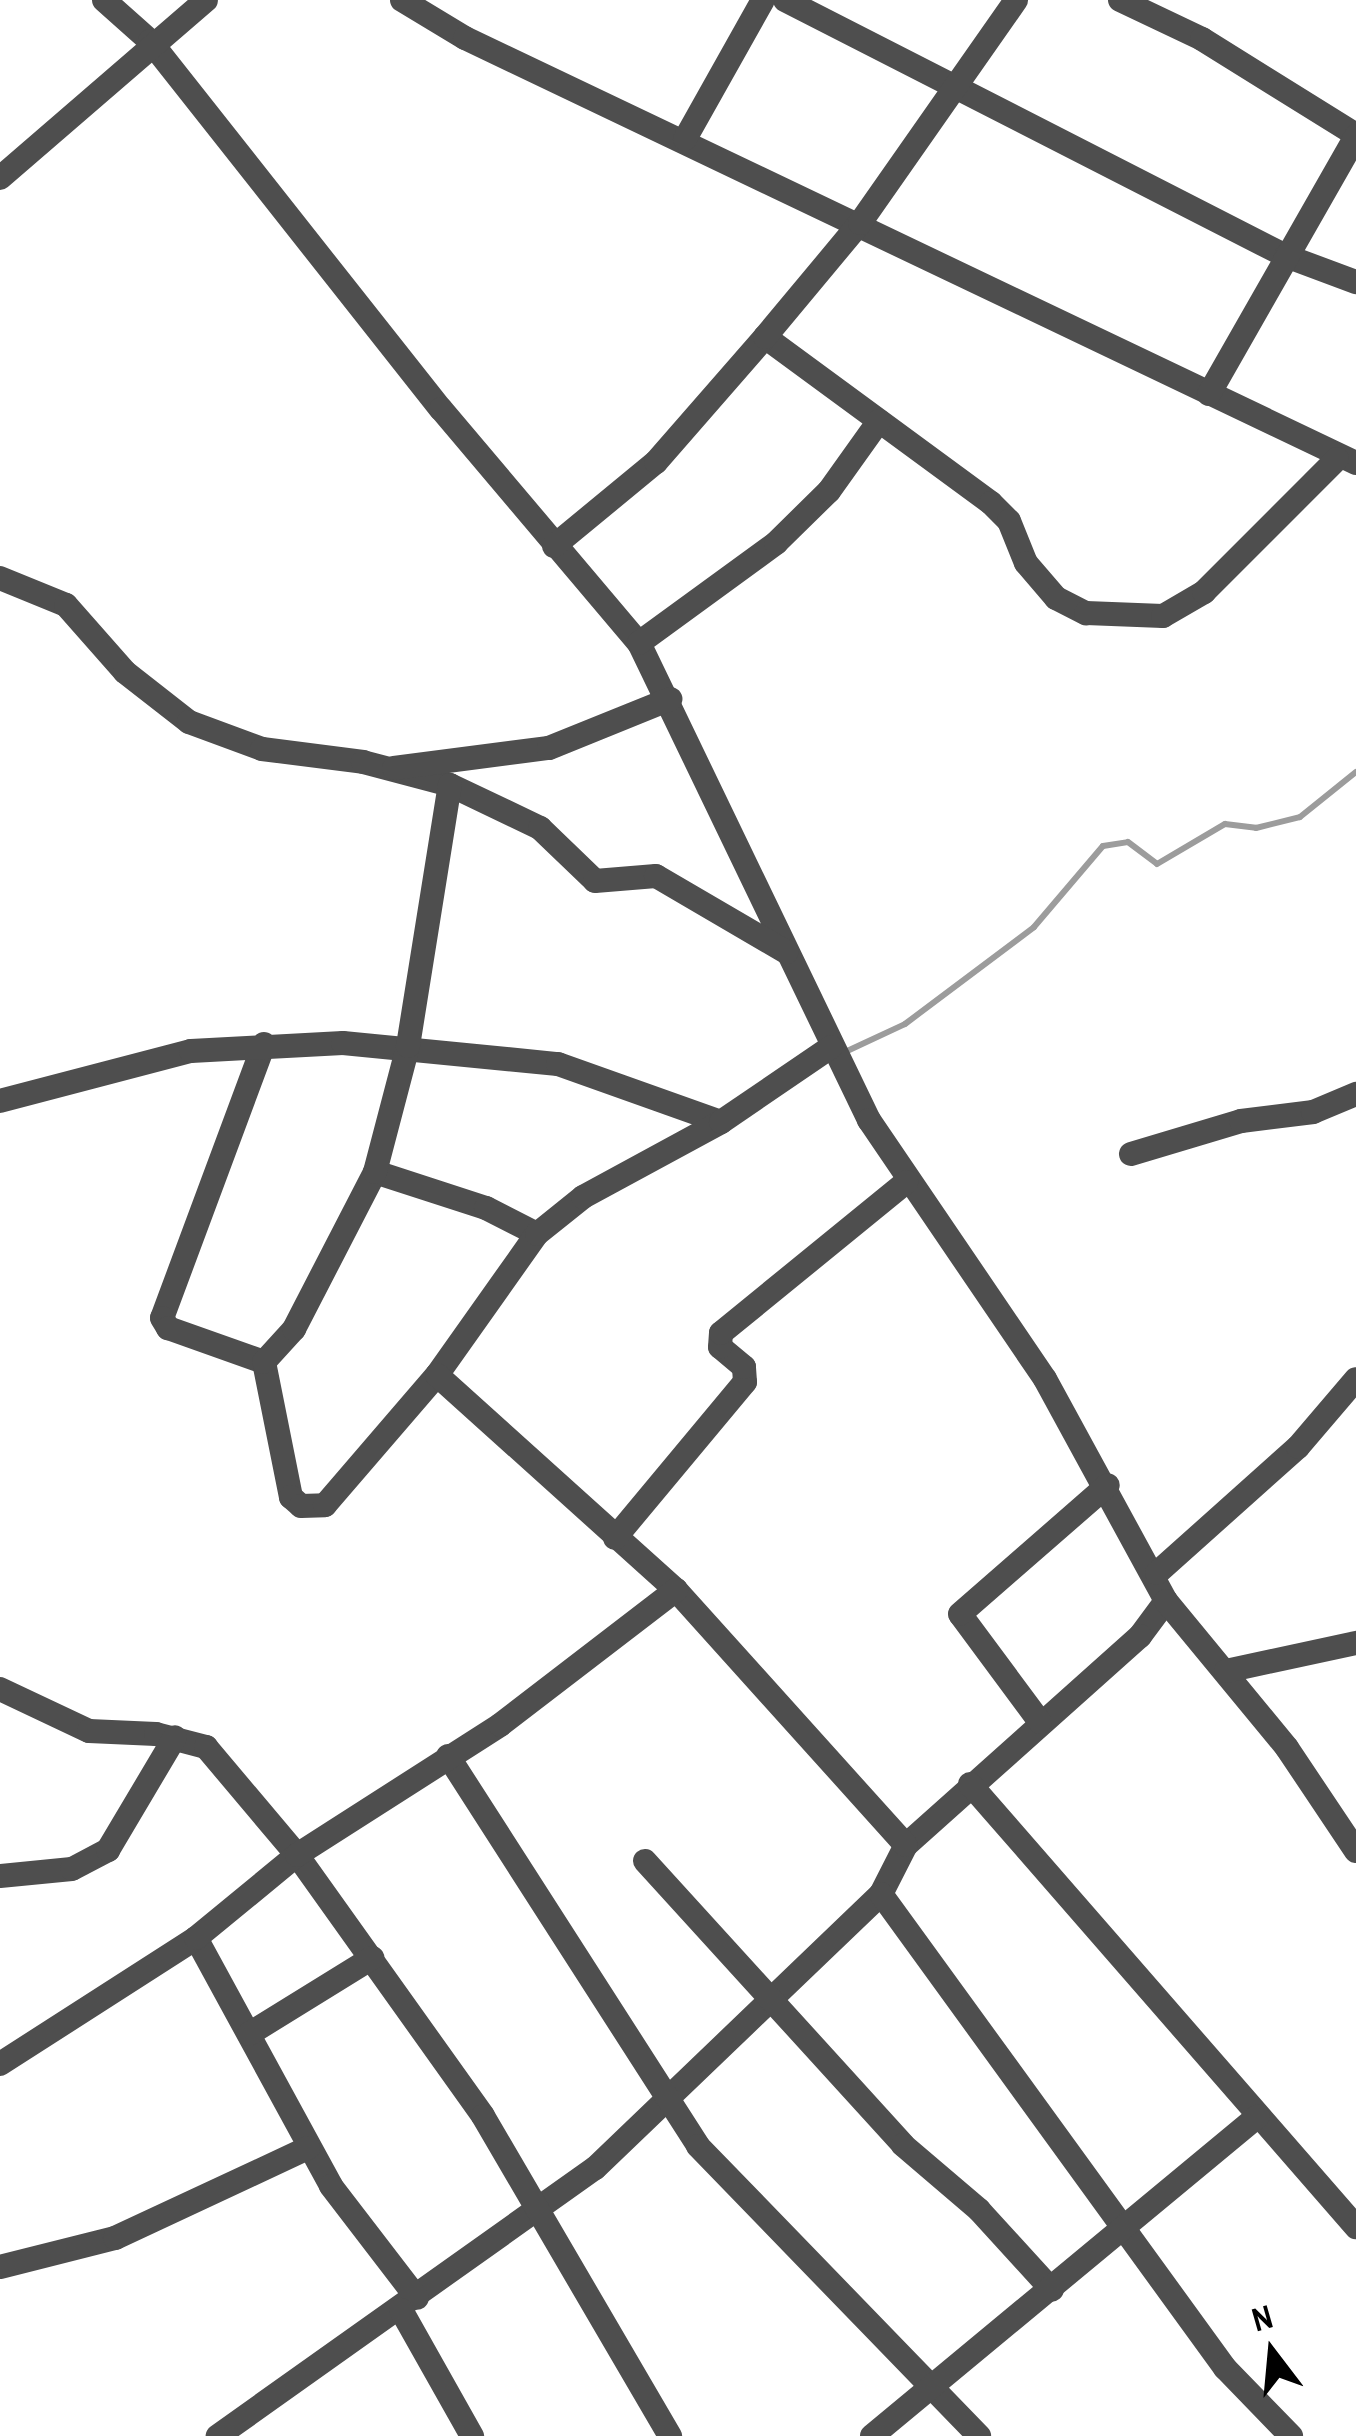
<!DOCTYPE html>
<style>
body{margin:0}
#map{position:relative;width:1356px;height:2436px;overflow:hidden;background:#fff;font-family:"Archivo Narrow",sans-serif}
div>[style]{position:absolute}
.stream>*{height:6px;margin:-3px;padding:0 3px;transform-origin:3px;border-radius:3px;background:#9c9c9c}
.street>*{height:24px;margin:-12px;padding:0 12px;transform-origin:12px;border-radius:12px;background:#4e4e4e}
span{translate:-50% -50%;white-space:nowrap;text-align:center;line-height:1.15;-webkit-text-stroke:9px #fff;paint-order:stroke}
.north{position:absolute;left:1212px;top:2292px;width:120px;height:120px;-webkit-text-stroke:9px #fff;paint-order:stroke;rotate:344deg;font-size:33px;font-weight:700;line-height:48px;text-align:center;color:#000}
.north::after{content:'';display:block;margin:auto;width:42px;height:54px;background:#000;clip-path:polygon(50% 0,100% 100%,50% 72%,0 100%)}
</style>
<div id="map">
<div class="stream">
<i style="left:845px;top:1052px;width:66px;rotate:-25deg"></i>
<i style="left:905px;top:1024px;width:161px;rotate:-36.9deg"></i>
<i style="left:1034px;top:927px;width:106px;rotate:-49.6deg"></i>
<i style="left:1103px;top:846px;width:25px;rotate:-9deg"></i>
<i style="left:1128px;top:842px;width:36px;rotate:37deg"></i>
<i style="left:1157px;top:864px;width:79px;rotate:-30.5deg"></i>
<i style="left:1225px;top:824px;width:31px;rotate:7deg"></i>
<i style="left:1256px;top:828px;width:45px;rotate:-14deg"></i>
<i style="left:1300px;top:817px;width:72px;rotate:-38.8deg"></i>
</div>
<div class="street">
<i style="left:104px;top:0;width:62px;rotate:41.7deg"></i>
<i style="left:150px;top:41px;width:469px;rotate:51.7deg"></i>
<i style="left:441px;top:409px;width:307px;rotate:49.8deg"></i>
<i style="left:639px;top:643px;width:530px;rotate:64.26deg"></i>
<i style="left:869px;top:1120px;width:313px;rotate:55.8deg"></i>
<i style="left:1045px;top:1379px;width:253px;rotate:61.4deg"></i>
<i style="left:1166px;top:1601px;width:44px;rotate:126.6deg"></i>
<i style="left:1140px;top:1636px;width:314px;rotate:138.2deg"></i>
<i style="left:906px;top:1845px;width:55px;rotate:117deg"></i>
<i style="left:881px;top:1894px;width:396px;rotate:136.2deg"></i>
<i style="left:595px;top:2168px;width:463px;rotate:144.6deg"></i>
<i style="left:402px;top:0;width:74px;rotate:31.1deg"></i>
<i style="left:465px;top:38px;width:987px;rotate:25.5deg"></i>
<i style="left:785px;top:0;width:563px;rotate:27.07deg"></i>
<i style="left:1286px;top:256px;width:75px;rotate:20.4deg"></i>
<i style="left:1120px;top:0;width:91px;rotate:25.4deg"></i>
<i style="left:1202px;top:39px;width:181px;rotate:31.9deg"></i>
<i style="left:685px;top:139px;width:159px;rotate:-60.7deg"></i>
<i style="left:0;top:178px;width:272px;rotate:-40.8deg"></i>
<i style="left:765px;top:337px;width:280px;rotate:36.3deg"></i>
<i style="left:991px;top:503px;width:25px;rotate:45deg"></i>
<i style="left:1009px;top:521px;width:45px;rotate:68deg"></i>
<i style="left:1026px;top:563px;width:46px;rotate:49.4deg"></i>
<i style="left:1056px;top:598px;width:34px;rotate:27deg"></i>
<i style="left:1086px;top:613px;width:77px;rotate:2.2deg"></i>
<i style="left:1163px;top:616px;width:48px;rotate:-30.3deg"></i>
<i style="left:1204px;top:592px;width:188px;rotate:-45deg"></i>
<i style="left:1209px;top:394px;width:297px;rotate:-60.3deg"></i>
<i style="left:554px;top:546px;width:132px;rotate:-39.5deg"></i>
<i style="left:656px;top:462px;width:166px;rotate:-48.9deg"></i>
<i style="left:765px;top:337px;width:148px;rotate:-50.2deg"></i>
<i style="left:860px;top:223px;width:272px;rotate:-55deg"></i>
<i style="left:0;top:578px;width:71px;rotate:22.2deg"></i>
<i style="left:66px;top:605px;width:89px;rotate:48.6deg"></i>
<i style="left:125px;top:672px;width:81px;rotate:38deg"></i>
<i style="left:189px;top:722px;width:78px;rotate:20.3deg"></i>
<i style="left:262px;top:749px;width:102px;rotate:7.3deg"></i>
<i style="left:363px;top:762px;width:90px;rotate:14.8deg"></i>
<i style="left:450px;top:785px;width:100px;rotate:25.5deg"></i>
<i style="left:540px;top:828px;width:76px;rotate:43.9deg"></i>
<i style="left:595px;top:881px;width:61px;rotate:-4.7deg"></i>
<i style="left:656px;top:876px;width:151px;rotate:30.3deg"></i>
<i style="left:639px;top:643px;width:170px;rotate:-36.1deg"></i>
<i style="left:776px;top:543px;width:74px;rotate:-44.5deg"></i>
<i style="left:829px;top:491px;width:86px;rotate:-54.5deg"></i>
<i style="left:394px;top:768px;width:156px;rotate:-7.4deg"></i>
<i style="left:549px;top:748px;width:131px;rotate:-22deg"></i>
<i style="left:264px;top:1044px;width:292px;rotate:110.4deg"></i>
<i style="left:162px;top:1318px;width:12px;rotate:59deg"></i>
<i style="left:168px;top:1328px;width:102px;rotate:19.5deg"></i>
<i style="left:0;top:1101px;width:197px;rotate:-14.7deg"></i>
<i style="left:191px;top:1051px;width:152px;rotate:-3deg"></i>
<i style="left:343px;top:1043px;width:216px;rotate:5.6deg"></i>
<i style="left:558px;top:1064px;width:173px;rotate:19.6deg"></i>
<i style="left:1131px;top:1154px;width:115px;rotate:-16.7deg"></i>
<i style="left:1241px;top:1121px;width:73px;rotate:-7.1deg"></i>
<i style="left:1313px;top:1112px;width:47px;rotate:-22.7deg"></i>
<i style="left:375px;top:1172px;width:117px;rotate:18deg"></i>
<i style="left:486px;top:1208px;width:57px;rotate:27deg"></i>
<i style="left:264px;top:1362px;width:138px;rotate:78.7deg"></i>
<i style="left:291px;top:1497px;width:13px;rotate:42deg"></i>
<i style="left:301px;top:1506px;width:24px;rotate:-2deg"></i>
<i style="left:325px;top:1505px;width:172px;rotate:-49.3deg"></i>
<i style="left:437px;top:1375px;width:173px;rotate:-54.7deg"></i>
<i style="left:537px;top:1234px;width:59px;rotate:-38.8deg"></i>
<i style="left:583px;top:1197px;width:157px;rotate:-28.5deg"></i>
<i style="left:721px;top:1122px;width:133px;rotate:-34.3deg"></i>
<i style="left:264px;top:1362px;width:45px;rotate:-47.7deg"></i>
<i style="left:294px;top:1329px;width:177px;rotate:-62.7deg"></i>
<i style="left:375px;top:1172px;width:130px;rotate:-75.3deg"></i>
<i style="left:408px;top:1046px;width:264px;rotate:-80.9deg"></i>
<i style="left:437px;top:1375px;width:321px;rotate:42deg"></i>
<i style="left:676px;top:1590px;width:343px;rotate:48deg"></i>
<i style="left:615px;top:1538px;width:203px;rotate:-50.2deg"></i>
<i style="left:745px;top:1382px;width:15px;rotate:-94deg"></i>
<i style="left:744px;top:1367px;width:31px;rotate:-140deg"></i>
<i style="left:720px;top:1347px;width:14px;rotate:-86deg"></i>
<i style="left:721px;top:1333px;width:239px;rotate:-39.2deg"></i>
<i style="left:1157px;top:1573px;width:189px;rotate:-41.8deg"></i>
<i style="left:1298px;top:1447px;width:89px;rotate:-49.5deg"></i>
<i style="left:1166px;top:1601px;width:190px;rotate:50.5deg"></i>
<i style="left:1287px;top:1748px;width:124px;rotate:56.2deg"></i>
<i style="left:1226px;top:1671px;width:133px;rotate:-12.2deg"></i>
<i style="left:0;top:1689px;width:98px;rotate:25.3deg"></i>
<i style="left:89px;top:1731px;width:67px;rotate:2.6deg"></i>
<i style="left:156px;top:1734px;width:52px;rotate:14.6deg"></i>
<i style="left:206px;top:1747px;width:141px;rotate:49.9deg"></i>
<i style="left:297px;top:1855px;width:320px;rotate:54.5deg"></i>
<i style="left:483px;top:2116px;width:371px;rotate:59.7deg"></i>
<i style="left:1040px;top:1722px;width:134px;rotate:-126.5deg"></i>
<i style="left:960px;top:1614px;width:196px;rotate:-41.1deg"></i>
<i style="left:448px;top:1756px;width:463px;rotate:57.3deg"></i>
<i style="left:698px;top:2146px;width:404px;rotate:45.9deg"></i>
<i style="left:970px;top:1784px;width:588px;rotate:48.93deg"></i>
<i style="left:645px;top:1861px;width:384px;rotate:47.7deg"></i>
<i style="left:903px;top:2145px;width:100px;rotate:40.5deg"></i>
<i style="left:979px;top:2210px;width:108px;rotate:47.6deg"></i>
<i style="left:0;top:1876px;width:72px;rotate:-5.6deg"></i>
<i style="left:72px;top:1869px;width:41px;rotate:-27.8deg"></i>
<i style="left:108px;top:1850px;width:131px;rotate:-59.3deg"></i>
<i style="left:881px;top:1894px;width:586px;rotate:54.03deg"></i>
<i style="left:1225px;top:2368px;width:95px;rotate:45.9deg"></i>
<i style="left:196px;top:1938px;width:282px;rotate:61.4deg"></i>
<i style="left:331px;top:2186px;width:141px;rotate:52.5deg"></i>
<i style="left:249px;top:2034px;width:145px;rotate:-31.7deg"></i>
<i style="left:0;top:2064px;width:233px;rotate:-32.7deg"></i>
<i style="left:196px;top:1938px;width:131px;rotate:-39.4deg"></i>
<i style="left:297px;top:1855px;width:241px;rotate:-32.6deg"></i>
<i style="left:500px;top:1725px;width:222px;rotate:-37.5deg"></i>
<i style="left:0;top:2267px;width:119px;rotate:-14.2deg"></i>
<i style="left:115px;top:2238px;width:213px;rotate:-25deg"></i>
<i style="left:401px;top:2310px;width:145px;rotate:60.6deg"></i>
<i style="left:872px;top:2436px;width:501px;rotate:-39.66deg"></i>
</div>
<div class="north">N</div>
</div>
